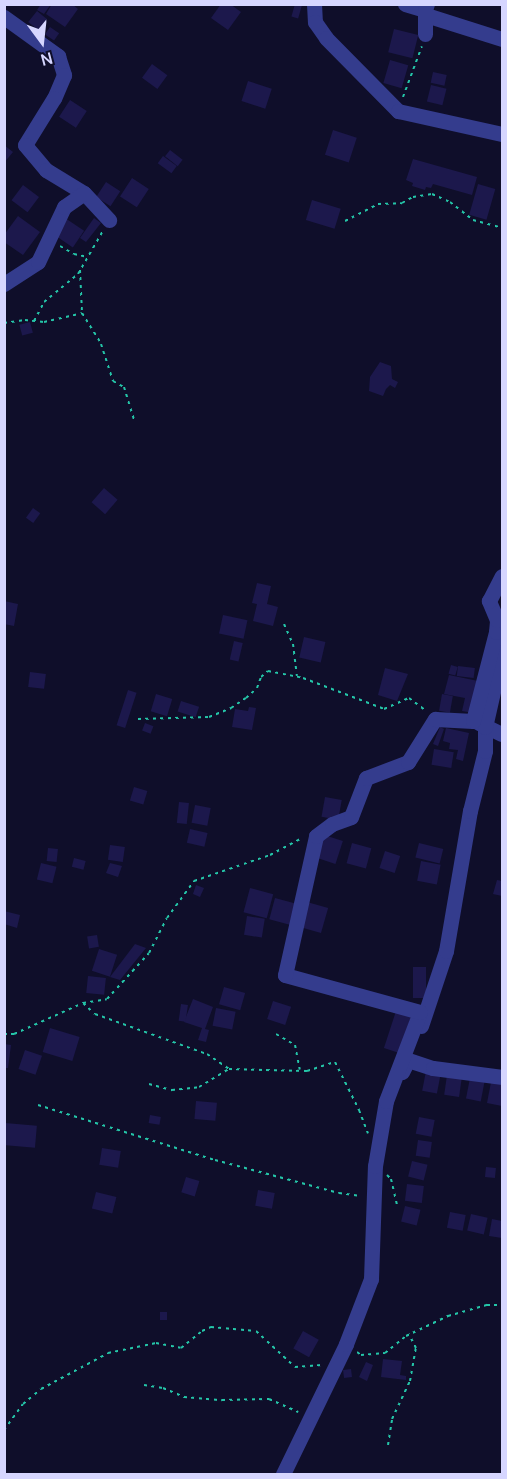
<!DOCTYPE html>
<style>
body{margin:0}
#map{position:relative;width:507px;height:1479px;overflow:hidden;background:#0f0e2a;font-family:Manrope,sans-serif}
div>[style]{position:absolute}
.building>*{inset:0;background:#1c184c;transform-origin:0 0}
.path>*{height:2px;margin-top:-1px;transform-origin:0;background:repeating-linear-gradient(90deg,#24c5a8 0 3px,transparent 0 7.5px)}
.minor>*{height:15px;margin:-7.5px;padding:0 7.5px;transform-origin:7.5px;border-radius:7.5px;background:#343c8d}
span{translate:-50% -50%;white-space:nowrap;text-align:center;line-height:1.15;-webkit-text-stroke:6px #0f0e2a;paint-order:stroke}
.frame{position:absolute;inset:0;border:6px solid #d6d6ff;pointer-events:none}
.north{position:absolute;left:12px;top:12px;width:60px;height:60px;-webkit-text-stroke:4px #0f0e2a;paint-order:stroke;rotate:165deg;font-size:16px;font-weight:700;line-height:24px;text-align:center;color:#d6d6ff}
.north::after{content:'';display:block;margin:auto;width:21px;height:27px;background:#d6d6ff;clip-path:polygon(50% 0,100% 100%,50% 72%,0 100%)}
</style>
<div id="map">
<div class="building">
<i style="clip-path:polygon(41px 4px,51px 4px,44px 14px,37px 10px)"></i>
<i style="clip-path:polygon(52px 4px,72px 4px,78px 9px,65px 27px,46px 14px)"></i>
<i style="clip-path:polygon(221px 4px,230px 4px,241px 12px,228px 30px,211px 18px)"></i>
<i style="left:295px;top:4px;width:7px;height:13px;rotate:16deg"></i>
<i style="left:37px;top:11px;width:13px;height:14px;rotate:39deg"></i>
<i style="left:50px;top:27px;width:11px;height:9px;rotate:34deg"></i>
<i style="left:394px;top:29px;width:25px;height:24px;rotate:14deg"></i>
<i style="left:390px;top:60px;width:19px;height:24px;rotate:16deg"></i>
<i style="left:152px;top:64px;width:19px;height:17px;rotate:36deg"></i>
<i style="left:433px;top:72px;width:14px;height:11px;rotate:12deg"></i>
<i style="left:248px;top:81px;width:25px;height:21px;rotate:18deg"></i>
<i style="left:431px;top:85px;width:16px;height:17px;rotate:14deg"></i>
<i style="left:70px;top:100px;width:20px;height:20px;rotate:33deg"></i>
<i style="left:333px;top:130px;width:25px;height:26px;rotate:18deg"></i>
<i style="clip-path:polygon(4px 145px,13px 152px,4px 163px)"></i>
<i style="left:170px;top:150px;width:16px;height:8px;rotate:38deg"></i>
<i style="left:163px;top:156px;width:17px;height:9px;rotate:36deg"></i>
<i style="clip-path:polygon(413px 159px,477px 177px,472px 195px,433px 184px,431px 188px,426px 187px,425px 190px,412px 186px,413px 183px,406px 180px)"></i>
<i style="left:132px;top:178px;width:20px;height:22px;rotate:33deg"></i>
<i style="left:106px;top:182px;width:17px;height:18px;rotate:33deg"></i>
<i style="left:478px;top:184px;width:18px;height:32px;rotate:16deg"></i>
<i style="left:23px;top:185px;width:20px;height:19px;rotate:37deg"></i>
<i style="left:312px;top:200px;width:30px;height:21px;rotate:17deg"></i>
<i style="clip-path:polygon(18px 216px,40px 232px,23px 255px,4px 242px,4px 235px)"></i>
<i style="left:65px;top:218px;width:23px;height:20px;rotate:34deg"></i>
<i style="clip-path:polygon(94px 218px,101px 223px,86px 242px,80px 238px)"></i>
<i style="left:30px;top:322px;width:11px;height:11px;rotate:75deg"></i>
<i style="clip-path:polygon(380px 362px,391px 366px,392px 379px,398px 382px,395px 388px,390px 385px,386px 389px,383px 396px,369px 391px,370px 377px)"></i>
<i style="left:104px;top:488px;width:18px;height:19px;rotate:41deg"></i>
<i style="left:33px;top:508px;width:9px;height:12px;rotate:36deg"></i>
<i style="clip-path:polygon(257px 583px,271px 586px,267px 604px,278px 607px,273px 626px,253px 621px,257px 604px,252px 603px)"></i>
<i style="clip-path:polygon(4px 601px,18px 604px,14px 626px,4px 624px)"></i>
<i style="left:223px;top:615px;width:25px;height:19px;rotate:12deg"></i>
<i style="left:304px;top:637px;width:22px;height:21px;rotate:13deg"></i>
<i style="left:234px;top:641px;width:9px;height:19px;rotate:13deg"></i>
<i style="left:451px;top:665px;width:7px;height:9px;rotate:16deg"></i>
<i style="left:458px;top:666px;width:17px;height:10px;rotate:7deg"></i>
<i style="clip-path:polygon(385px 668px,408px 674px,397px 701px,378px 695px)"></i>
<i style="left:30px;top:672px;width:16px;height:15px;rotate:7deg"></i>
<i style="clip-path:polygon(449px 675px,478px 681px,473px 713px,462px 711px,465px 698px,444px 694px)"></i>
<i style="left:128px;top:690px;width:9px;height:37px;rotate:18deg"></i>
<i style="left:156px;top:694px;width:17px;height:18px;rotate:17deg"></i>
<i style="left:442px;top:694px;width:11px;height:17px;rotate:10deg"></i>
<i style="left:181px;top:701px;width:19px;height:11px;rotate:18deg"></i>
<i style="clip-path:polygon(249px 707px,256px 708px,252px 730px,232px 727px,235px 709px,248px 711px)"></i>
<i style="left:145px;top:723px;width:9px;height:8px;rotate:21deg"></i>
<i style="clip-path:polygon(440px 727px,444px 729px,438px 746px,433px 744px)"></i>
<i style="clip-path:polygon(446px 728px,469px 733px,463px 761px,456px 759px,458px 750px,449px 749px,450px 743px,443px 741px)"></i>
<i style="left:434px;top:749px;width:20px;height:16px;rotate:9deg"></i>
<i style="left:134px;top:787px;width:14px;height:14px;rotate:17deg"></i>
<i style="left:325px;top:797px;width:17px;height:20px;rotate:10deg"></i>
<i style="left:179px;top:802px;width:10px;height:21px;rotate:6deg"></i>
<i style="left:195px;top:805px;width:16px;height:18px;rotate:11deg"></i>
<i style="left:190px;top:829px;width:18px;height:14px;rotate:13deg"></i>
<i style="left:321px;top:834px;width:23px;height:24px;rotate:18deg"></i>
<i style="left:352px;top:843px;width:20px;height:21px;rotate:15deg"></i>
<i style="left:419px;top:843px;width:25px;height:15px;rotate:14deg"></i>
<i style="left:110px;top:845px;width:15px;height:15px;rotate:8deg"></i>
<i style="left:48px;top:848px;width:10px;height:13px;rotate:6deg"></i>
<i style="left:385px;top:851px;width:16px;height:18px;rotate:18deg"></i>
<i style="left:74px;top:858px;width:12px;height:9px;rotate:14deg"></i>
<i style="left:421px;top:861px;width:20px;height:20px;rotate:11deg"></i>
<i style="left:41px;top:863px;width:16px;height:17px;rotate:14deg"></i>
<i style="clip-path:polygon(110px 863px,122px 866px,118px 877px,106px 873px)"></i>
<i style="clip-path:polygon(497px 880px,502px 881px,502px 896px,493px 894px)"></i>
<i style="clip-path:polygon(196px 885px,204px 888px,200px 897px,193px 894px)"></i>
<i style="left:250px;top:888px;width:24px;height:25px;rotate:15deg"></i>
<i style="left:275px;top:898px;width:23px;height:22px;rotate:15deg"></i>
<i style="left:307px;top:902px;width:22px;height:26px;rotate:16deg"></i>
<i style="clip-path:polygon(4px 911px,20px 915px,17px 928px,4px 924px)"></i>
<i style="left:247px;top:916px;width:18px;height:19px;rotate:9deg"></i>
<i style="left:97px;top:935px;width:12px;height:10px;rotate:81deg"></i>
<i style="clip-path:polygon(135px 944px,146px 948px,120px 980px,110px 977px)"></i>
<i style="left:99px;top:949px;width:19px;height:23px;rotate:18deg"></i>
<i style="left:413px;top:967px;width:13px;height:31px"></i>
<i style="left:88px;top:976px;width:18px;height:17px;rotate:6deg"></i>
<i style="left:224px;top:987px;width:22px;height:18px;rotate:16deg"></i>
<i style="clip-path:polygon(193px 999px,213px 1007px,205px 1029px,209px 1030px,206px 1042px,198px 1040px,202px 1028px,184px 1022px)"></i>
<i style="left:273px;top:1001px;width:19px;height:19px;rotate:18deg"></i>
<i style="left:181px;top:1004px;width:7px;height:17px;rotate:8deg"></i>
<i style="left:216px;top:1008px;width:20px;height:18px;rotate:11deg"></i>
<i style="left:396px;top:1011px;width:16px;height:39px;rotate:18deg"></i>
<i style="left:50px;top:1028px;width:31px;height:25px;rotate:17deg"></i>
<i style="clip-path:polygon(4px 1044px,11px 1045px,8px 1068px,4px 1068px)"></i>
<i style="left:25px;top:1050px;width:18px;height:20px;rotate:19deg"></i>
<i style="left:426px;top:1071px;width:15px;height:20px;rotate:11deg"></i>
<i style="left:447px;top:1075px;width:15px;height:20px;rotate:8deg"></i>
<i style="left:470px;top:1078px;width:15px;height:21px;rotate:11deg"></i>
<i style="clip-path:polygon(491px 1082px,502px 1084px,502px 1106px,487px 1103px)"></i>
<i style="left:196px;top:1101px;width:21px;height:18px;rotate:5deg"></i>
<i style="left:150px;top:1115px;width:11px;height:8px;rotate:10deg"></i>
<i style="left:419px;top:1117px;width:16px;height:17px;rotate:11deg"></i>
<i style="left:5px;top:1123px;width:32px;height:22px;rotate:5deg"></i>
<i style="left:418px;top:1140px;width:14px;height:16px;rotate:8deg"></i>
<i style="left:102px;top:1148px;width:19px;height:17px;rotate:9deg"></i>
<i style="left:412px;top:1161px;width:16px;height:16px;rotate:14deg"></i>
<i style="left:486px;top:1167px;width:10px;height:10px;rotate:6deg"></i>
<i style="left:186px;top:1177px;width:14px;height:16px;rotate:17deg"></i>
<i style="left:407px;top:1184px;width:17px;height:17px;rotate:7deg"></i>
<i style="left:258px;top:1190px;width:17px;height:16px;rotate:10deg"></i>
<i style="left:96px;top:1192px;width:21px;height:17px;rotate:14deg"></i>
<i style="left:405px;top:1206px;width:16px;height:16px;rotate:14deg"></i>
<i style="left:450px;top:1212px;width:16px;height:16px;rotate:11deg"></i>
<i style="left:471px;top:1214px;width:17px;height:17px;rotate:13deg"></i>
<i style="clip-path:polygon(492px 1219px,502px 1221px,502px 1238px,489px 1236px)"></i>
<i style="left:160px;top:1312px;width:7px;height:8px"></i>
<i style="left:303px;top:1331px;width:18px;height:20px;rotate:29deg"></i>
<i style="clip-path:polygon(383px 1359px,402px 1361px,400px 1375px,406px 1376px,406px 1380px,381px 1377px)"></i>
<i style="clip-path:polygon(366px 1362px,373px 1365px,367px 1381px,359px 1377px)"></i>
<i style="left:351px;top:1369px;width:8px;height:8px;rotate:83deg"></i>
</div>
<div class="path">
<i style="left:403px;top:97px;width:54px;rotate:-69.6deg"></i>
<i style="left:345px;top:221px;width:37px;rotate:-27deg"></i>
<i style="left:378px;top:204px;width:24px;rotate:-2deg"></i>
<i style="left:402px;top:203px;width:13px;rotate:-29deg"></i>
<i style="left:413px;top:197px;width:19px;rotate:-9deg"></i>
<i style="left:432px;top:194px;width:20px;rotate:24deg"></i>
<i style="left:450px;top:202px;width:29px;rotate:38deg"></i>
<i style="left:473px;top:220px;width:30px;rotate:15deg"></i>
<i style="left:60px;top:246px;width:16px;rotate:30deg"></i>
<i style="left:74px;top:254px;width:14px;rotate:12deg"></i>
<i style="left:80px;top:270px;width:43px;rotate:87.3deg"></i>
<i style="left:34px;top:321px;width:21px;rotate:-62deg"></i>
<i style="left:44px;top:302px;width:44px;rotate:-39.5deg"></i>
<i style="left:78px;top:274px;width:52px;rotate:-60deg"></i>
<i style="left:4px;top:323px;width:21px;rotate:-8deg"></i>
<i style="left:25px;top:320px;width:19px;rotate:6deg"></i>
<i style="left:44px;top:322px;width:39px;rotate:-13deg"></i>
<i style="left:82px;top:313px;width:36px;rotate:58deg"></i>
<i style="left:101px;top:344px;width:39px;rotate:72deg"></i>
<i style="left:113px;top:381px;width:13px;rotate:29deg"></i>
<i style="left:124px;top:387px;width:37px;rotate:73deg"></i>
<i style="left:284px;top:624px;width:22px;rotate:66deg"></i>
<i style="left:293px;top:644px;width:32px;rotate:83deg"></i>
<i style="left:138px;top:719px;width:71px;rotate:-1.6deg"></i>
<i style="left:209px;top:717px;width:24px;rotate:-22deg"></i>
<i style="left:231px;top:708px;width:18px;rotate:-34deg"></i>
<i style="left:246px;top:698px;width:15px;rotate:-42deg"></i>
<i style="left:257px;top:688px;width:12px;rotate:-70deg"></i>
<i style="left:261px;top:677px;width:9px;rotate:-41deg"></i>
<i style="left:268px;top:671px;width:36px;rotate:11deg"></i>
<i style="left:303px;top:678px;width:87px;rotate:20.9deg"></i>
<i style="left:384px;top:709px;width:27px;rotate:-24deg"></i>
<i style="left:409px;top:698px;width:21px;rotate:37deg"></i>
<i style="left:83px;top:1003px;width:16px;rotate:43deg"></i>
<i style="left:95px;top:1014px;width:119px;rotate:19.7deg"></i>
<i style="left:207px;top:1054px;width:27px;rotate:34deg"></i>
<i style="left:4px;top:1034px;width:10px"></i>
<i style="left:14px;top:1034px;width:76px;rotate:-24.2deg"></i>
<i style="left:83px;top:1003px;width:24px;rotate:-9deg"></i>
<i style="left:107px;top:999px;width:62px;rotate:-47.6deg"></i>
<i style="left:149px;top:953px;width:39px;rotate:-63deg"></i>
<i style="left:167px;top:918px;width:46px;rotate:-53.9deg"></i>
<i style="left:194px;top:881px;width:80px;rotate:-18.9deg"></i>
<i style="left:270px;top:855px;width:36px;rotate:-28deg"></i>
<i style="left:276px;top:1034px;width:22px;rotate:30deg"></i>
<i style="left:295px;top:1045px;width:25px;rotate:79deg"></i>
<i style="left:149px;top:1084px;width:24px;rotate:15deg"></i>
<i style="left:172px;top:1090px;width:27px;rotate:-6deg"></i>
<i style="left:199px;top:1087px;width:35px;rotate:-31deg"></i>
<i style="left:229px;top:1069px;width:78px;rotate:1.5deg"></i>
<i style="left:307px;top:1071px;width:29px;rotate:-18deg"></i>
<i style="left:335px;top:1062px;width:54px;rotate:63.4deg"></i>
<i style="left:359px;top:1110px;width:25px;rotate:69deg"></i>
<i style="left:38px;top:1105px;width:185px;rotate:17.3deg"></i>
<i style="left:215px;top:1160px;width:128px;rotate:14.9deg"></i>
<i style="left:339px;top:1193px;width:22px;rotate:8deg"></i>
<i style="left:387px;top:1175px;width:6px;rotate:45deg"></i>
<i style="left:391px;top:1179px;width:26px;rotate:77deg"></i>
<i style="left:357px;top:1352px;width:5px;rotate:37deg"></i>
<i style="left:361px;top:1355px;width:24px;rotate:-5deg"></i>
<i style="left:385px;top:1353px;width:27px;rotate:-39deg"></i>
<i style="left:406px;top:1336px;width:47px;rotate:-25.5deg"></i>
<i style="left:448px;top:1316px;width:41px;rotate:-15.8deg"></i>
<i style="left:487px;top:1305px;width:15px"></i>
<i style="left:144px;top:1385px;width:19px;rotate:9deg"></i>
<i style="left:163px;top:1388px;width:23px;rotate:23deg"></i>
<i style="left:184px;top:1397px;width:38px;rotate:5deg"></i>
<i style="left:222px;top:1400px;width:47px;rotate:-1.2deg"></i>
<i style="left:269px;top:1399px;width:32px;rotate:24deg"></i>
<i style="left:4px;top:1430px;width:32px;rotate:-54deg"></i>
<i style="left:23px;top:1404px;width:23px;rotate:-40deg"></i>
<i style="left:41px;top:1389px;width:76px;rotate:-28.2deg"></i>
<i style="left:108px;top:1353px;width:49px;rotate:-11.8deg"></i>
<i style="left:156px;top:1343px;width:25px;rotate:11deg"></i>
<i style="left:181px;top:1348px;width:27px;rotate:-39deg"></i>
<i style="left:202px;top:1331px;width:10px;rotate:-24deg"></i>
<i style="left:211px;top:1327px;width:45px;rotate:5.1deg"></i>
<i style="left:256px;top:1331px;width:53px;rotate:42.7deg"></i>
<i style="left:295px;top:1367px;width:27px;rotate:-4deg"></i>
<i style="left:388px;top:1445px;width:26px;rotate:-81deg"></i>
<i style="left:392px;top:1419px;width:42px;rotate:-64.7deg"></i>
<i style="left:410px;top:1381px;width:34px;rotate:-80deg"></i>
<i style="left:416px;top:1348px;width:16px;rotate:-117deg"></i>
</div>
<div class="minor">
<i style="left:314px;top:4px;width:18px;rotate:87deg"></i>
<i style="left:315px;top:22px;width:19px;rotate:55deg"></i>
<i style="left:326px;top:38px;width:103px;rotate:45.4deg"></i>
<i style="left:398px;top:111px;width:107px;rotate:12.5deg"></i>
<i style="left:405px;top:4px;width:21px;rotate:17deg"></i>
<i style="left:425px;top:10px;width:6px;rotate:-72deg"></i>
<i style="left:426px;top:15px;width:80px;rotate:17.5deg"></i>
<i style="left:4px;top:17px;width:67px;rotate:35.8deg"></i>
<i style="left:58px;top:56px;width:20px;rotate:72deg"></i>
<i style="left:64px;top:75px;width:25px;rotate:113deg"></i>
<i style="left:54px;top:98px;width:55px;rotate:121.7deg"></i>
<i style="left:25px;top:145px;width:33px;rotate:50deg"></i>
<i style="left:46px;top:170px;width:44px;rotate:31.2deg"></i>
<i style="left:84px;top:193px;width:37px;rotate:47deg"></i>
<i style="left:425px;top:34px;width:24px;rotate:-90deg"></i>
<i style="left:4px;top:284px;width:40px;rotate:-32.9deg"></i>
<i style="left:38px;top:262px;width:61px;rotate:-64.7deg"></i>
<i style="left:64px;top:207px;width:24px;rotate:-35deg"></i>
<i style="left:479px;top:723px;width:25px;rotate:26deg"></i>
<i style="left:421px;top:1026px;width:79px;rotate:-71.6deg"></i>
<i style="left:446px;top:951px;width:142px;rotate:-80.3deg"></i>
<i style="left:470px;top:811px;width:62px;rotate:-76deg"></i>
<i style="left:485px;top:751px;width:24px;rotate:-90deg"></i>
<i style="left:485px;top:727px;width:77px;rotate:-77.2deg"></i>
<i style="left:402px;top:1072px;width:13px;rotate:-63deg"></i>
<i style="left:408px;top:1060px;width:26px;rotate:18deg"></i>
<i style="left:433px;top:1068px;width:70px;rotate:7.4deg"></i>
<i style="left:283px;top:1474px;width:144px;rotate:-64.1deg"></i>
<i style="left:346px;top:1344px;width:70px;rotate:-69deg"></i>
<i style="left:371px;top:1279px;width:113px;rotate:-88deg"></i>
<i style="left:375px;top:1166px;width:66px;rotate:-80.4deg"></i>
<i style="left:386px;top:1101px;width:95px;rotate:-69.1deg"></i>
<i style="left:420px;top:1012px;width:140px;rotate:-164.7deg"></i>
<i style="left:285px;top:975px;width:142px;rotate:-77.4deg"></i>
<i style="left:316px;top:836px;width:20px;rotate:-37deg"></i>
<i style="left:332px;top:824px;width:20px;rotate:-20deg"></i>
<i style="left:351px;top:817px;width:42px;rotate:-69deg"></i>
<i style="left:366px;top:778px;width:45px;rotate:-20.9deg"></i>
<i style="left:408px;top:762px;width:51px;rotate:-57.9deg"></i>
<i style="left:435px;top:719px;width:38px;rotate:3deg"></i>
<i style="left:473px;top:721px;width:92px;rotate:-75.5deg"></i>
<i style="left:496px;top:632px;width:12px;rotate:-85deg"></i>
<i style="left:497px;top:620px;width:21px;rotate:-113deg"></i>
<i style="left:489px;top:601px;width:28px;rotate:-63deg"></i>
</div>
<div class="frame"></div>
<div class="north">N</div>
</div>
